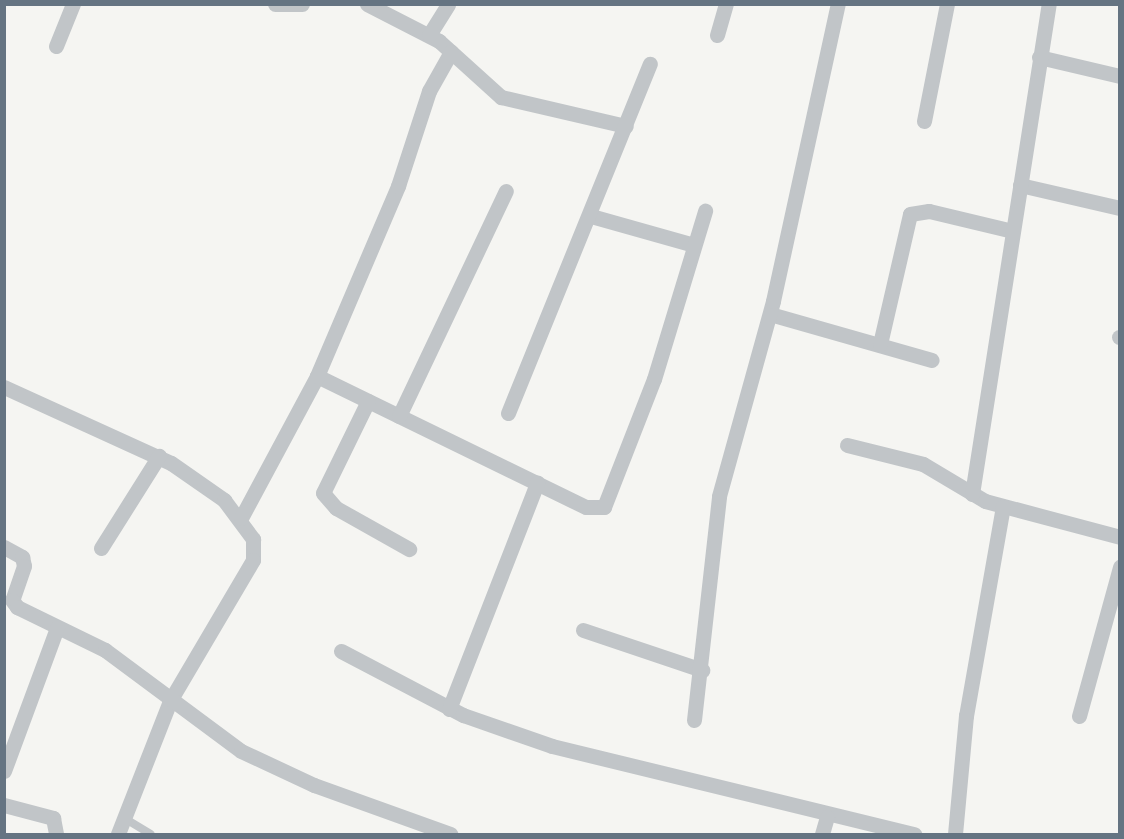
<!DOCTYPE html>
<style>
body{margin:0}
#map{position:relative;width:1124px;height:839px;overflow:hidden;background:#f5f5f2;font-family:"IBM Plex Sans",sans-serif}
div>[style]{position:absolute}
.service>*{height:8px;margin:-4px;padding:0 4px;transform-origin:4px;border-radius:4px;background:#c1c5c8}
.minor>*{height:15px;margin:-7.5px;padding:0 7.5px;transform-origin:7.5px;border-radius:7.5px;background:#c1c5c8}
span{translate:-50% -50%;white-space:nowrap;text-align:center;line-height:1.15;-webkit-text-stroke:6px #fff;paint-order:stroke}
.frame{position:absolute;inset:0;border:6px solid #657482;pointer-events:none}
</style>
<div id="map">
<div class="service">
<i style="left:124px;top:818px;width:31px;rotate:31deg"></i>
</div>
<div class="minor">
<i style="left:275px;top:4px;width:27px"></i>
<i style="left:367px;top:4px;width:81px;rotate:27.2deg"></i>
<i style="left:439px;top:41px;width:84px;rotate:42.1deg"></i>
<i style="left:501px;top:97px;width:128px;rotate:13.1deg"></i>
<i style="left:429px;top:35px;width:36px;rotate:-58deg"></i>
<i style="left:717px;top:35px;width:32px;rotate:-74deg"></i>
<i style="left:56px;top:46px;width:45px;rotate:-68deg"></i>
<i style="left:1039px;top:57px;width:83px;rotate:13.2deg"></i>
<i style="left:924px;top:121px;width:119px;rotate:-78.9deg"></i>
<i style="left:1020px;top:185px;width:103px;rotate:13deg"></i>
<i style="left:591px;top:216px;width:107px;rotate:15.7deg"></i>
<i style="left:770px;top:314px;width:168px;rotate:15.9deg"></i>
<i style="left:1119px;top:337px;width:1px"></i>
<i style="left:880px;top:344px;width:133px;rotate:-77deg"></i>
<i style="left:910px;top:214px;width:19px;rotate:-9deg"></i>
<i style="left:929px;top:211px;width:86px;rotate:13.4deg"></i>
<i style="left:317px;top:376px;width:299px;rotate:26deg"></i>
<i style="left:586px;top:507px;width:18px"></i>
<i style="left:604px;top:507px;width:137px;rotate:-68.7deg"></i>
<i style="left:654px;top:379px;width:176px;rotate:-73.1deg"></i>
<i style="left:4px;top:387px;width:183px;rotate:24.5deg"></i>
<i style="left:171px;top:463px;width:65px;rotate:34.9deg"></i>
<i style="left:224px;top:500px;width:49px;rotate:53.4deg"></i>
<i style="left:253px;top:539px;width:21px;rotate:90deg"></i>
<i style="left:253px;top:560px;width:164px;rotate:120.5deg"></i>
<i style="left:170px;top:701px;width:143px;rotate:111.4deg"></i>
<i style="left:368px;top:401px;width:102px;rotate:116.1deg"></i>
<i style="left:323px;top:493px;width:20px;rotate:49deg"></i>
<i style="left:336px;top:508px;width:84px;rotate:29.3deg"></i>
<i style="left:508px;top:413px;width:377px;rotate:-67.9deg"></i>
<i style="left:399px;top:416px;width:249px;rotate:-64.6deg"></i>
<i style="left:847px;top:445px;width:78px;rotate:14deg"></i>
<i style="left:923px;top:464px;width:72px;rotate:30.8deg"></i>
<i style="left:985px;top:501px;width:140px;rotate:14.9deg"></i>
<i style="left:972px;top:494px;width:496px;rotate:-81.1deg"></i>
<i style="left:241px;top:518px;width:161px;rotate:-61.8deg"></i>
<i style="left:317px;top:376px;width:207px;rotate:-66.9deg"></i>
<i style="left:398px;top:186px;width:100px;rotate:-71.9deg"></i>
<i style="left:429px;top:91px;width:45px;rotate:-60.6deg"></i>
<i style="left:4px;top:547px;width:21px;rotate:29deg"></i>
<i style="left:22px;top:557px;width:9px;rotate:77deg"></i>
<i style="left:24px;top:566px;width:36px;rotate:109deg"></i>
<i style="left:12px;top:600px;width:9px;rotate:54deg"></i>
<i style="left:17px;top:607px;width:98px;rotate:26deg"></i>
<i style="left:105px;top:650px;width:169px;rotate:36.6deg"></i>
<i style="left:241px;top:751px;width:81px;rotate:25deg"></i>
<i style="left:314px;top:785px;width:145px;rotate:19.8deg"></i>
<i style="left:101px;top:548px;width:109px;rotate:-57.8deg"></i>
<i style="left:583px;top:630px;width:126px;rotate:18.6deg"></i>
<i style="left:341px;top:651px;width:138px;rotate:27.7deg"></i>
<i style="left:463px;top:715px;width:94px;rotate:19.2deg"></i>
<i style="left:552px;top:746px;width:373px;rotate:13.7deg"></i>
<i style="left:449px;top:709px;width:243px;rotate:-68.7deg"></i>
<i style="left:1079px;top:716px;width:155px;rotate:-74.6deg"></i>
<i style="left:694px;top:720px;width:225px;rotate:-83.6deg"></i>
<i style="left:719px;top:496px;width:202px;rotate:-74.5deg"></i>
<i style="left:773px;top:301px;width:304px;rotate:-77.7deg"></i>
<i style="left:4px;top:771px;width:153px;rotate:-69.7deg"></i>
<i style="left:4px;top:805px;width:51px;rotate:14.9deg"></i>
<i style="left:53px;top:818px;width:16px;rotate:79deg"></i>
<i style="left:822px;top:834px;width:18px;rotate:-74deg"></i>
<i style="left:955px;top:834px;width:119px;rotate:-84.7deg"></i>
<i style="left:966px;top:716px;width:212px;rotate:-80deg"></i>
</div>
<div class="frame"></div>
</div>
